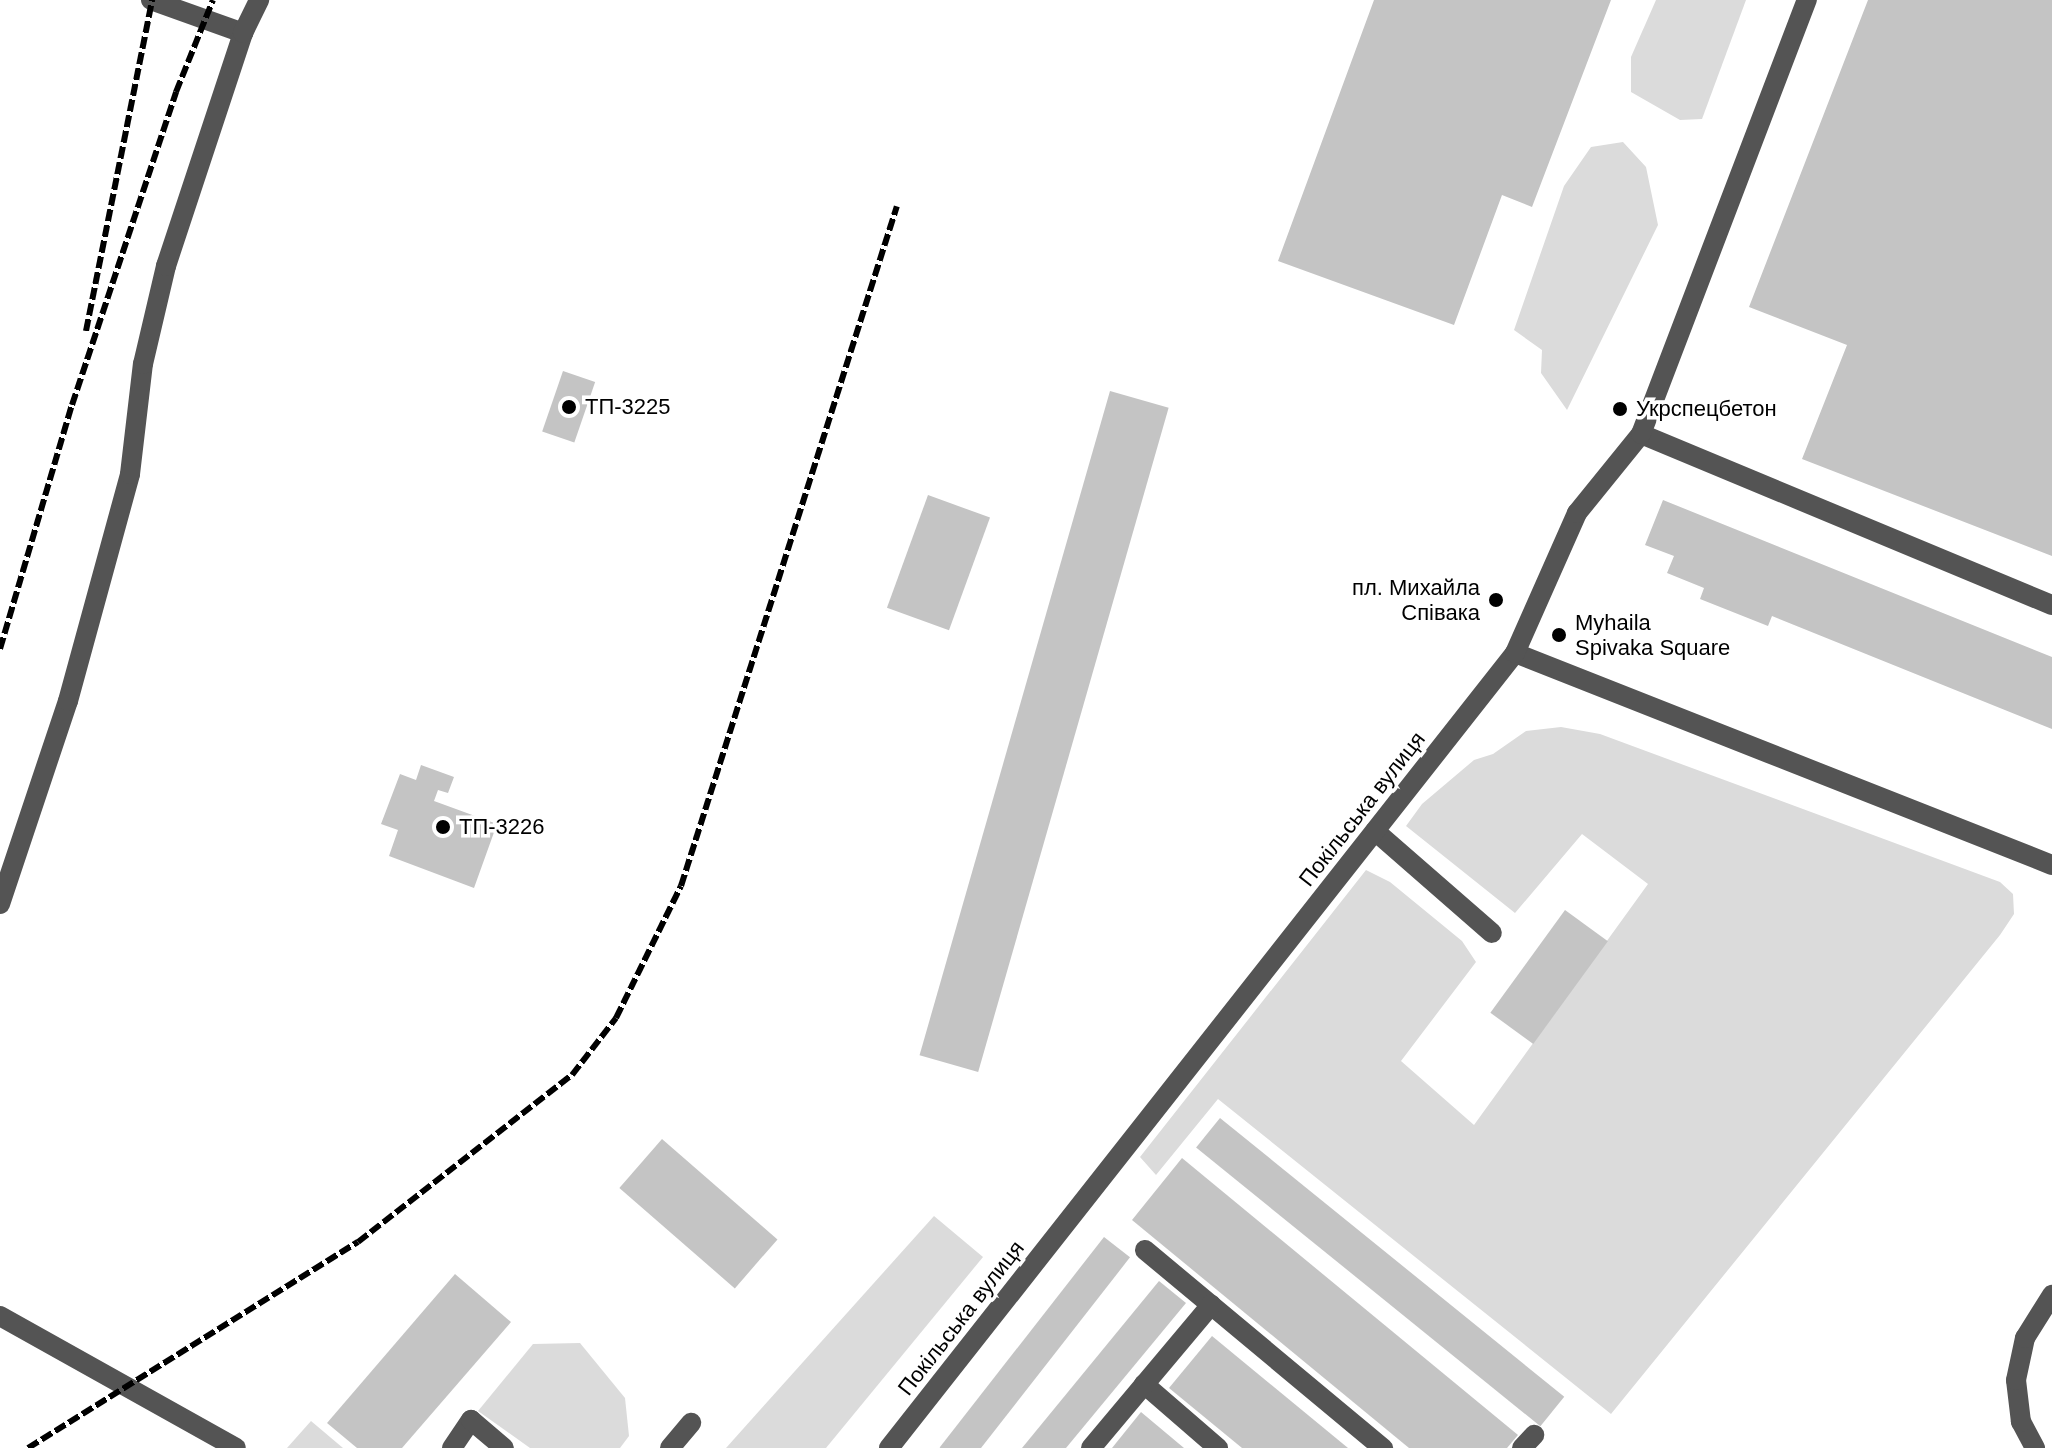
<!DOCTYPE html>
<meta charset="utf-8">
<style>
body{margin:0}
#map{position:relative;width:2052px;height:1448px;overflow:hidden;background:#fff;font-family:Arial,sans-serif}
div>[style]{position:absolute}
.green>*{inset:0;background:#dbdbdb}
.building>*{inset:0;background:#c4c4c4;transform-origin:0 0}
.minor>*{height:20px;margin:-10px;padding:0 10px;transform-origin:10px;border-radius:10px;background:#545454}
.rail>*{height:6px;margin-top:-3px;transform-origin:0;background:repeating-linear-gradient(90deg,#000 0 12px,transparent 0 16px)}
.dots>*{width:22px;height:22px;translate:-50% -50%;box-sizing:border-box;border:4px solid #fff;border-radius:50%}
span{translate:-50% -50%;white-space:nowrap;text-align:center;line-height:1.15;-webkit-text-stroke:7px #fff;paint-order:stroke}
.poi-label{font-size:22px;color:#000}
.left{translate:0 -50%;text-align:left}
.right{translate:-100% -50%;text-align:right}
.street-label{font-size:22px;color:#000}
</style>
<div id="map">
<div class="green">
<i style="clip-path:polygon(1656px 0,1746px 0,1702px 119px,1680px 120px,1631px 92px,1631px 57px)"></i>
<i style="clip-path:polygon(1623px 142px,1646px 167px,1658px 225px,1567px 410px,1541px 373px,1542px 350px,1514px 330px,1564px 186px,1591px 147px)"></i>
<i style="clip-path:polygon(1561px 727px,1600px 734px,2000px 882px,2013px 894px,2014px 914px,2000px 935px,1611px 1414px,1218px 1099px,1156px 1175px,1140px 1157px,1366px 870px,1390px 882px,1462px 941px,1476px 962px,1401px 1061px,1474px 1125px,1648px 884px,1582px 834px,1515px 913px,1406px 826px,1422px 804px,1474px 760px,1493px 754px,1526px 731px)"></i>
<i style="clip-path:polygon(934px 1216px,983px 1257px,826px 1448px,726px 1448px)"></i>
<i style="clip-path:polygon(580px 1343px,625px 1398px,629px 1436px,620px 1448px,530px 1448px,478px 1411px,533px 1344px)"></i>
<i style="clip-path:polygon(311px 1421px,343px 1448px,287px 1448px)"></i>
</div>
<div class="building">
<i style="clip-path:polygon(1374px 0,1611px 0,1532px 207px,1502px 195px,1454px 325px,1278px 261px)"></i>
<i style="clip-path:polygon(1868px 0,2052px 0,2052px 556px,1802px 459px,1847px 345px,1749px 307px)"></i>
<i style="left:563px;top:371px;width:34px;height:64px;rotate:19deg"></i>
<i style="left:1110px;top:391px;width:61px;height:691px;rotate:16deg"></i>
<i style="left:928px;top:495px;width:66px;height:120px;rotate:20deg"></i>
<i style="clip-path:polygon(1663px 500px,2052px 657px,2052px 729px,1772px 616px,1768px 626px,1700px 599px,1704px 588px,1667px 573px,1674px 556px,1645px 545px)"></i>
<i style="clip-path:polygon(421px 765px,454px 777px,448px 793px,438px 790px,434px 801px,497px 824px,474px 888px,389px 856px,398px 830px,381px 824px,400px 774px,416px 780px)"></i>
<i style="left:1565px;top:910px;width:53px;height:127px;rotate:36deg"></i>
<i style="left:1220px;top:1118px;width:443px;height:38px;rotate:39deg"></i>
<i style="left:662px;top:1139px;width:153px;height:65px;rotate:41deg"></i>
<i style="clip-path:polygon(1182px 1158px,1518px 1435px,1507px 1448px,1409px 1448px,1132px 1220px)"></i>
<i style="left:1104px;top:1237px;width:33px;height:267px;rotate:38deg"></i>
<i style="clip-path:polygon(455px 1274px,511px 1322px,402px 1448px,357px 1448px,327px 1423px)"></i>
<i style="clip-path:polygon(1159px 1281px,1186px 1303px,1066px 1448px,1022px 1448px)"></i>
<i style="clip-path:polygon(1212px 1336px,1348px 1448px,1242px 1448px,1169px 1388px)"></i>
<i style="clip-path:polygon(1141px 1412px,1184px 1448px,1112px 1448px)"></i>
</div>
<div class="minor">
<i style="left:151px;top:0;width:98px;rotate:19.7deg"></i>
<i style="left:1641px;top:434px;width:445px;rotate:22.6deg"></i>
<i style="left:1515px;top:653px;width:577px;rotate:21.54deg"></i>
<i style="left:1375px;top:831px;width:155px;rotate:41.1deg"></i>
<i style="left:0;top:904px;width:214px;rotate:-71.5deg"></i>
<i style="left:68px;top:701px;width:235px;rotate:-74.7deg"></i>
<i style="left:130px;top:474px;width:111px;rotate:-83.3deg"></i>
<i style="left:143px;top:364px;width:101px;rotate:-76.8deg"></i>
<i style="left:166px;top:266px;width:245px;rotate:-71.7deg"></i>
<i style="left:243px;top:33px;width:37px;rotate:-64deg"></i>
<i style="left:1145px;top:1250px;width:310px;rotate:39.8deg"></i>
<i style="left:0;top:1316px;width:270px;rotate:29.2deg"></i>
<i style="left:1144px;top:1384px;width:98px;rotate:40.9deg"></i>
<i style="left:452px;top:1448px;width:34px;rotate:-56deg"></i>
<i style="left:471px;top:1420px;width:43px;rotate:40.3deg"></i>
<i style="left:670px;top:1448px;width:33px;rotate:-50deg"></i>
<i style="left:889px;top:1448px;width:1012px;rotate:-51.78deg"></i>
<i style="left:1515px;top:653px;width:153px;rotate:-66.1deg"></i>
<i style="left:1577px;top:513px;width:102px;rotate:-51deg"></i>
<i style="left:1641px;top:434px;width:465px;rotate:-69.1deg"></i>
<i style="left:1091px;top:1448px;width:187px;rotate:-50deg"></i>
<i style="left:1522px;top:1448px;width:18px;rotate:-47deg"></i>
<i style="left:2035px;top:1448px;width:30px;rotate:-118deg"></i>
<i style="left:2021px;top:1422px;width:42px;rotate:-96.8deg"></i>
<i style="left:2016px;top:1380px;width:43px;rotate:-77.9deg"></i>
<i style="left:2025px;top:1338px;width:51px;rotate:-57.9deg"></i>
</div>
<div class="rail">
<i style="left:86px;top:331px;width:338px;rotate:-78.7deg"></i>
<i style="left:0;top:649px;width:254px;rotate:-73.6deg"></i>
<i style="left:72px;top:405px;width:330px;rotate:-71.6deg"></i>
<i style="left:176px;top:92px;width:99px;rotate:-68.1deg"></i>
<i style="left:28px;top:1448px;width:389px;rotate:-32deg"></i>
<i style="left:358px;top:1242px;width:271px;rotate:-38deg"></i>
<i style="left:572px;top:1075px;width:72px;rotate:-52.3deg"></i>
<i style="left:616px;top:1018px;width:147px;rotate:-63.8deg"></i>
<i style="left:681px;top:886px;width:713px;rotate:-72.38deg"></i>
</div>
<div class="dots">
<i style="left:569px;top:407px;background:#000"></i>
<i style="left:1620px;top:409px;background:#000"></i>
<i style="left:1496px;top:600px;background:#000"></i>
<i style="left:1559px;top:635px;background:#000"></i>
<i style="left:443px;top:827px;background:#000"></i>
</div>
<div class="poi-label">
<span class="left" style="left:585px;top:407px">ТП-3225</span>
<span class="left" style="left:1636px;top:409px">Укрспецбетон</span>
<span class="right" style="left:1480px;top:600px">пл. Михайла<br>Співака</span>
<span class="left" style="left:1575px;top:635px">Myhaila<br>Spivaka Square</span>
<span class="left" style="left:459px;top:827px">ТП-3226</span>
</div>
<div class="street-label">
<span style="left:1362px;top:809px;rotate:-52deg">Покільська вулиця</span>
<span style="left:961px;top:1318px;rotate:-52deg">Покільська вулиця</span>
</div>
</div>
